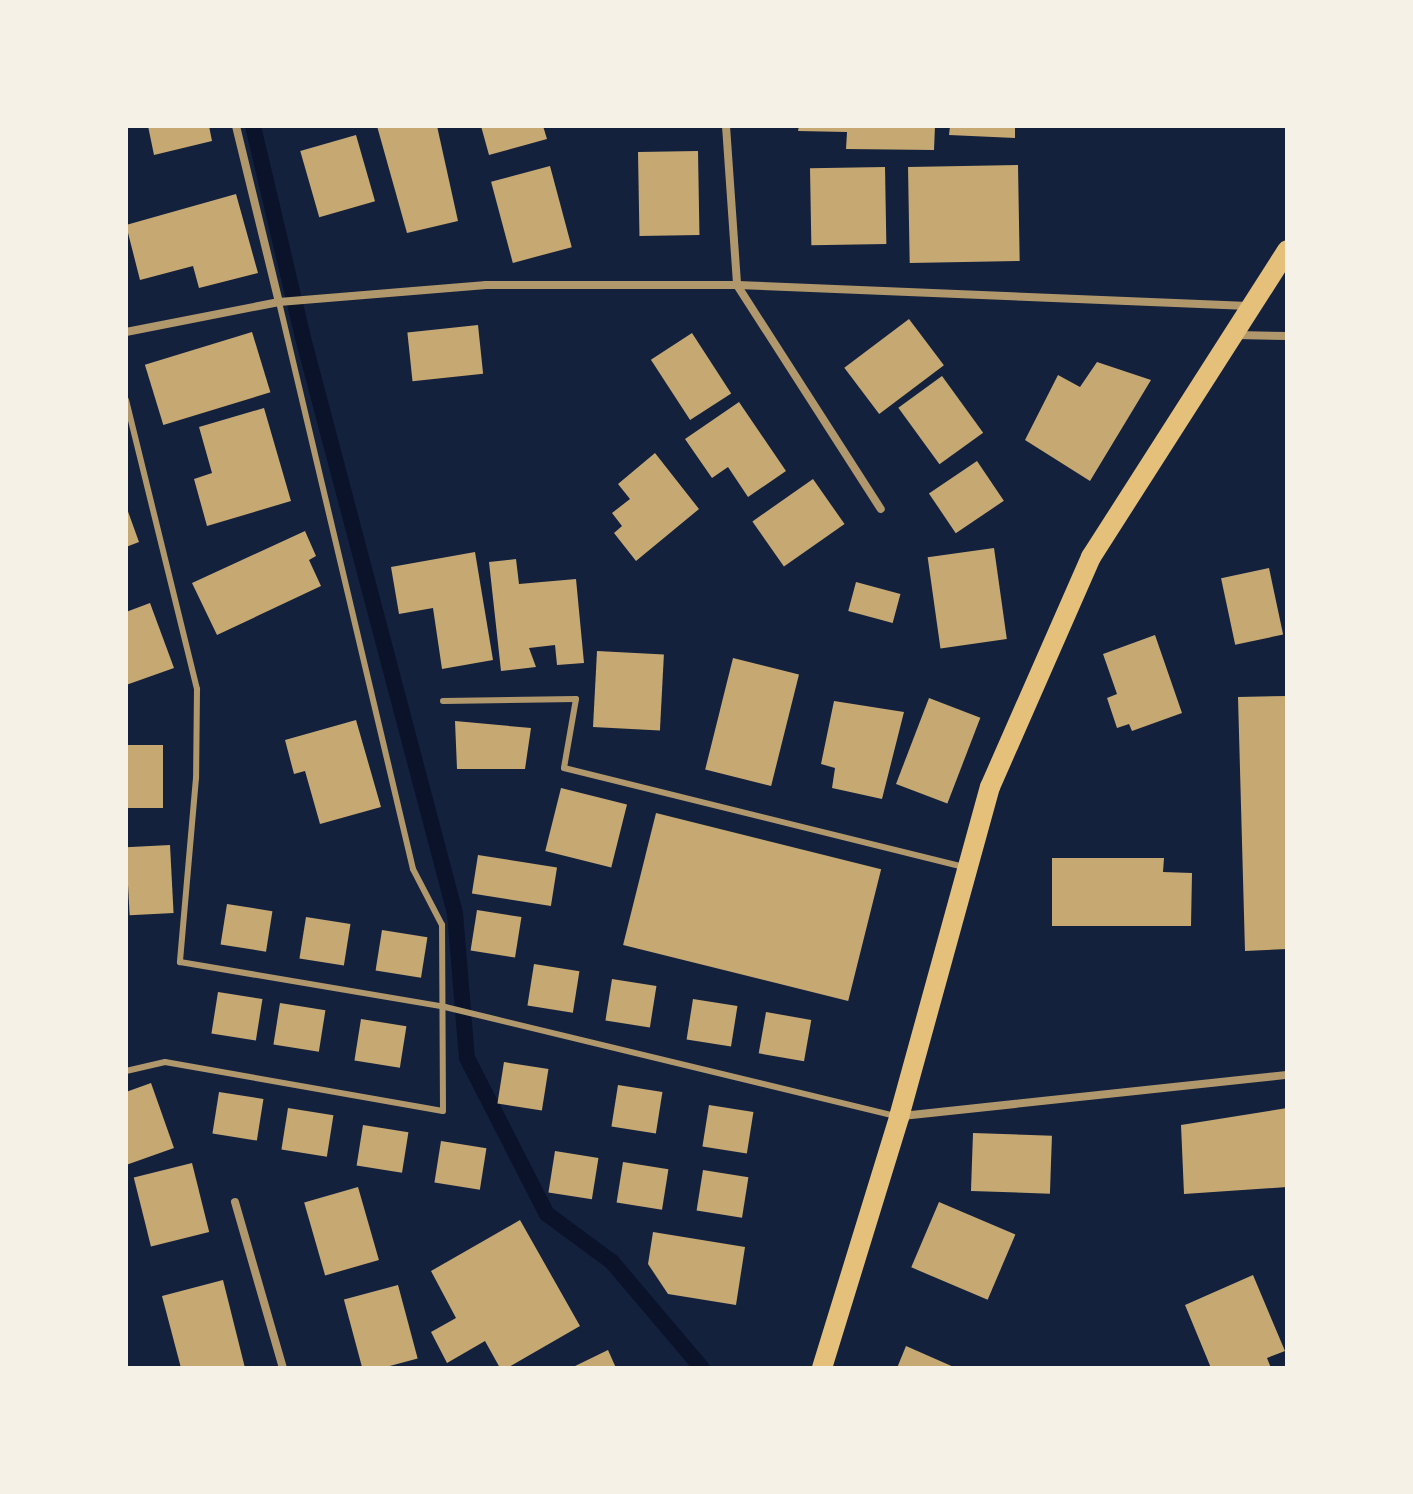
<!DOCTYPE html>
<style>
body{margin:0}
#map{position:relative;width:1413px;height:1494px;overflow:hidden;background:#14213d;font-family:"Archivo Narrow",sans-serif}
div>[style]{position:absolute}
.stream>*{height:16px;margin:-8px;padding:0 8px;transform-origin:8px;border-radius:8px;background:#0b132b}
.building>*{inset:0;background:#c6a872;transform-origin:0 0}
.service>*{height:6px;margin:-3px;padding:0 3px;transform-origin:3px;border-radius:3px;background:#b1986c}
.minor>*{height:8px;margin:-4px;padding:0 4px;transform-origin:4px;border-radius:4px;background:#b1986c}
.primary>*{height:20px;margin:-10px;padding:0 10px;transform-origin:10px;border-radius:10px;background:#e5c07b}
span{translate:-50% -50%;white-space:nowrap;text-align:center;line-height:1.15;-webkit-text-stroke:6px #f6f1e7;paint-order:stroke}
.frame{position:absolute;inset:0;border:128px solid #f6f1e7;pointer-events:none}
</style>
<div id="map">
<div class="stream">
<i style="left:253px;top:126px;width:214px;rotate:76.7deg"></i>
<i style="left:302px;top:334px;width:599px;rotate:75.2deg"></i>
<i style="left:455px;top:913px;width:145px;rotate:85.3deg"></i>
<i style="left:467px;top:1058px;width:175px;rotate:62.9deg"></i>
<i style="left:547px;top:1214px;width:81px;rotate:36.4deg"></i>
<i style="left:612px;top:1262px;width:139px;rotate:49.7deg"></i>
</div>
<div class="building">
<i style="clip-path:polygon(148px 126px,209px 126px,212px 141px,154px 155px)"></i>
<i style="clip-path:polygon(377px 126px,437px 126px,458px 221px,407px 233px)"></i>
<i style="clip-path:polygon(481px 126px,543px 126px,547px 139px,489px 155px)"></i>
<i style="clip-path:polygon(799px 126px,935px 126px,934px 150px,846px 149px,847px 132px,798px 131px)"></i>
<i style="clip-path:polygon(950px 126px,1015px 126px,1015px 138px,949px 135px)"></i>
<i style="left:356px;top:135px;width:69px;height:58px;rotate:74deg"></i>
<i style="left:698px;top:151px;width:84px;height:60px;rotate:89deg"></i>
<i style="left:1018px;top:165px;width:96px;height:110px;rotate:89deg"></i>
<i style="left:550px;top:166px;width:84px;height:61px;rotate:75deg"></i>
<i style="left:885px;top:167px;width:77px;height:75px;rotate:89deg"></i>
<i style="clip-path:polygon(236px 194px,258px 273px,199px 288px,193px 266px,140px 280px,126px 225px)"></i>
<i style="left:909px;top:319px;width:58px;height:81px;rotate:53deg"></i>
<i style="left:478px;top:325px;width:49px;height:71px;rotate:84deg"></i>
<i style="left:252px;top:332px;width:63px;height:112px;rotate:73deg"></i>
<i style="left:692px;top:333px;width:72px;height:49px;rotate:57deg"></i>
<i style="clip-path:polygon(1097px 362px,1151px 380px,1090px 481px,1025px 440px,1058px 375px,1080px 387px)"></i>
<i style="left:942px;top:376px;width:70px;height:54px;rotate:54deg"></i>
<i style="clip-path:polygon(739px 402px,786px 471px,748px 497px,728px 467px,712px 478px,685px 439px)"></i>
<i style="clip-path:polygon(264px 408px,291px 501px,207px 526px,194px 479px,212px 473px,199px 427px)"></i>
<i style="clip-path:polygon(655px 453px,699px 509px,636px 561px,614px 533px,622px 526px,612px 513px,630px 499px,618px 484px)"></i>
<i style="left:977px;top:461px;width:48px;height:58px;rotate:56deg"></i>
<i style="left:813px;top:479px;width:55px;height:74px;rotate:55deg"></i>
<i style="clip-path:polygon(126px 506px,139px 542px,126px 547px)"></i>
<i style="clip-path:polygon(305px 531px,316px 556px,309px 560px,321px 586px,217px 635px,192px 583px)"></i>
<i style="left:994px;top:548px;width:92px;height:67px;rotate:82deg"></i>
<i style="clip-path:polygon(475px 552px,493px 660px,442px 669px,433px 608px,399px 614px,391px 567px)"></i>
<i style="clip-path:polygon(516px 559px,519px 584px,576px 579px,584px 663px,557px 665px,555px 645px,529px 648px,536px 667px,501px 671px,489px 562px)"></i>
<i style="left:1269px;top:568px;width:68px;height:49px;rotate:78deg"></i>
<i style="left:856px;top:582px;width:46px;height:30px;rotate:15deg"></i>
<i style="clip-path:polygon(150px 603px,174px 668px,126px 685px,126px 612px)"></i>
<i style="clip-path:polygon(1155px 635px,1182px 713px,1132px 731px,1129px 724px,1117px 728px,1107px 698px,1117px 694px,1103px 654px)"></i>
<i style="left:597px;top:651px;width:67px;height:76px;rotate:3deg"></i>
<i style="left:733px;top:658px;width:68px;height:115px;rotate:14deg"></i>
<i style="clip-path:polygon(1287px 696px,1287px 949px,1245px 951px,1238px 697px)"></i>
<i style="left:929px;top:698px;width:55px;height:92px;rotate:21deg"></i>
<i style="clip-path:polygon(834px 701px,904px 712px,882px 799px,832px 788px,835px 768px,821px 764px)"></i>
<i style="clip-path:polygon(356px 720px,381px 807px,320px 824px,305px 771px,294px 774px,285px 740px)"></i>
<i style="clip-path:polygon(455px 721px,531px 728px,525px 769px,457px 769px)"></i>
<i style="left:163px;top:745px;width:63px;height:37px;rotate:90deg"></i>
<i style="left:561px;top:788px;width:68px;height:65px;rotate:14deg"></i>
<i style="left:656px;top:813px;width:232px;height:136px;rotate:14deg"></i>
<i style="left:170px;top:845px;width:68px;height:44px;rotate:87deg"></i>
<i style="left:478px;top:855px;width:80px;height:39px;rotate:9deg"></i>
<i style="clip-path:polygon(1052px 858px,1164px 858px,1163px 872px,1192px 873px,1191px 926px,1052px 926px)"></i>
<i style="left:227px;top:904px;width:46px;height:41px;rotate:9deg"></i>
<i style="left:477px;top:910px;width:45px;height:41px;rotate:9deg"></i>
<i style="left:306px;top:917px;width:45px;height:42px;rotate:9deg"></i>
<i style="left:382px;top:930px;width:46px;height:41px;rotate:9deg"></i>
<i style="left:534px;top:964px;width:46px;height:42px;rotate:9deg"></i>
<i style="left:612px;top:979px;width:45px;height:42px;rotate:9deg"></i>
<i style="left:218px;top:992px;width:45px;height:42px;rotate:9deg"></i>
<i style="left:693px;top:999px;width:45px;height:41px;rotate:9deg"></i>
<i style="left:280px;top:1003px;width:46px;height:42px;rotate:9deg"></i>
<i style="left:766px;top:1012px;width:46px;height:42px;rotate:10deg"></i>
<i style="left:361px;top:1019px;width:46px;height:42px;rotate:9deg"></i>
<i style="left:504px;top:1062px;width:45px;height:42px;rotate:9deg"></i>
<i style="clip-path:polygon(151px 1083px,174px 1148px,126px 1165px,126px 1092px)"></i>
<i style="left:618px;top:1085px;width:45px;height:42px;rotate:9deg"></i>
<i style="left:219px;top:1092px;width:45px;height:42px;rotate:9deg"></i>
<i style="left:709px;top:1105px;width:45px;height:42px;rotate:9deg"></i>
<i style="left:288px;top:1108px;width:46px;height:42px;rotate:9deg"></i>
<i style="clip-path:polygon(1287px 1108px,1287px 1187px,1184px 1194px,1181px 1125px)"></i>
<i style="left:363px;top:1125px;width:46px;height:41px;rotate:9deg"></i>
<i style="left:973px;top:1133px;width:79px;height:58px;rotate:2deg"></i>
<i style="left:441px;top:1141px;width:46px;height:42px;rotate:9deg"></i>
<i style="left:555px;top:1151px;width:44px;height:42px;rotate:9deg"></i>
<i style="left:623px;top:1162px;width:46px;height:41px;rotate:9deg"></i>
<i style="left:192px;top:1163px;width:71px;height:60px;rotate:76deg"></i>
<i style="left:703px;top:1170px;width:46px;height:41px;rotate:9deg"></i>
<i style="left:358px;top:1187px;width:76px;height:56px;rotate:74deg"></i>
<i style="left:939px;top:1202px;width:83px;height:71px;rotate:23deg"></i>
<i style="clip-path:polygon(520px 1220px,580px 1326px,507px 1368px,500px 1368px,485px 1341px,447px 1363px,431px 1332px,456px 1318px,431px 1271px)"></i>
<i style="clip-path:polygon(653px 1232px,745px 1247px,736px 1305px,668px 1294px,648px 1264px)"></i>
<i style="clip-path:polygon(1253px 1275px,1285px 1351px,1267px 1358px,1271px 1368px,1211px 1368px,1185px 1305px)"></i>
<i style="clip-path:polygon(223px 1280px,245px 1368px,181px 1368px,162px 1296px)"></i>
<i style="left:398px;top:1285px;width:76px;height:56px;rotate:75deg"></i>
<i style="clip-path:polygon(906px 1346px,956px 1368px,897px 1368px)"></i>
<i style="clip-path:polygon(608px 1350px,616px 1368px,571px 1368px)"></i>
</div>
<div class="service">
<i style="left:126px;top:400px;width:298px;rotate:76.2deg"></i>
<i style="left:197px;top:689px;width:89px;rotate:90.6deg"></i>
<i style="left:196px;top:778px;width:185px;rotate:95deg"></i>
<i style="left:180px;top:962px;width:269px;rotate:9.6deg"></i>
<i style="left:445px;top:1007px;width:464px;rotate:13.6deg"></i>
<i style="left:443px;top:701px;width:133px;rotate:-0.9deg"></i>
<i style="left:576px;top:699px;width:70px;rotate:99.9deg"></i>
<i style="left:564px;top:768px;width:411px;rotate:13.9deg"></i>
<i style="left:126px;top:1071px;width:40px;rotate:-13deg"></i>
<i style="left:165px;top:1062px;width:282px;rotate:10deg"></i>
<i style="left:443px;top:1111px;width:186px;rotate:-90.3deg"></i>
<i style="left:442px;top:925px;width:63px;rotate:-117.4deg"></i>
<i style="left:413px;top:869px;width:583px;rotate:-103.3deg"></i>
</div>
<div class="minor">
<i style="left:236px;top:126px;width:181px;rotate:76.3deg"></i>
<i style="left:726px;top:126px;width:159px;rotate:86deg"></i>
<i style="left:737px;top:285px;width:266px;rotate:57.3deg"></i>
<i style="left:126px;top:332px;width:156px;rotate:-11.1deg"></i>
<i style="left:279px;top:302px;width:208px;rotate:-4.7deg"></i>
<i style="left:486px;top:285px;width:251px"></i>
<i style="left:737px;top:285px;width:512px;rotate:2.35deg"></i>
<i style="left:1236px;top:335px;width:51px;rotate:1.1deg"></i>
<i style="left:902px;top:1116px;width:387px;rotate:-6.1deg"></i>
<i style="left:235px;top:1202px;width:173px;rotate:73.9deg"></i>
</div>
<div class="primary">
<i style="left:822px;top:1368px;width:263px;rotate:-72.9deg"></i>
<i style="left:899px;top:1117px;width:342px;rotate:-74.6deg"></i>
<i style="left:990px;top:787px;width:251px;rotate:-66.3deg"></i>
<i style="left:1091px;top:557px;width:364px;rotate:-57.4deg"></i>
</div>
<div class="frame"></div>
</div>
